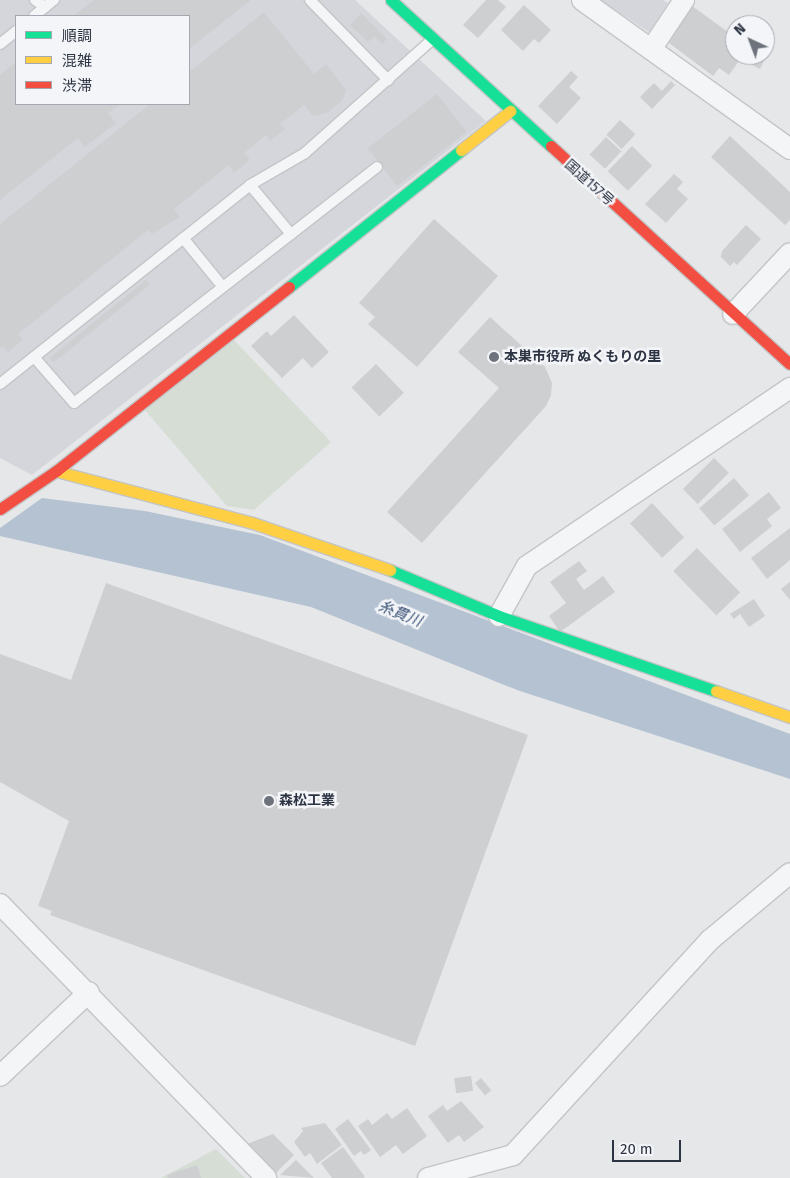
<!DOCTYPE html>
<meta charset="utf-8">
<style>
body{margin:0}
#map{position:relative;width:790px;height:1178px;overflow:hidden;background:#e5e7e9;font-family:"Fira Sans","Noto Sans JP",sans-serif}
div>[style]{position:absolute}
.built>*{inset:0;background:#d4d6dc}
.green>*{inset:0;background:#d5ddd5}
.water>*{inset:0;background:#b5c2d2}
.building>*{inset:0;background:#cdcfd1;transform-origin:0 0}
.roads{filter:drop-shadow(1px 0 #c3c5c7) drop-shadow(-1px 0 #c3c5c7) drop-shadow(0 1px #c3c5c7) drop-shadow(0 -1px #c3c5c7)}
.lane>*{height:10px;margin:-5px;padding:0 5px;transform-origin:5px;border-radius:5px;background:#f4f5f6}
.street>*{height:20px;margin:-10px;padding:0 10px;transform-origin:10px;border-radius:10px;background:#f4f5f6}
.fast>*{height:11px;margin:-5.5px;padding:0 5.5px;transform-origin:5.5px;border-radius:5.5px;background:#16e098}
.slow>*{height:11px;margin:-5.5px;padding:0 5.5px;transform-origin:5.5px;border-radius:5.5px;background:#ffcf43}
.jam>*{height:11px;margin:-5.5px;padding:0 5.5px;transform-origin:5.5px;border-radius:5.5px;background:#f24e42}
.dots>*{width:14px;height:14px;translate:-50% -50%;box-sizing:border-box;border:2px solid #f3f5f8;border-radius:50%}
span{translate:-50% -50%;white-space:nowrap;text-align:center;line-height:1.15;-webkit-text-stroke:5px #f3f5f8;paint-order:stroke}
.street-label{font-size:14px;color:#2c3342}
.poi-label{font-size:14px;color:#2c3342;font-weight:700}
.left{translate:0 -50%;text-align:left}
.water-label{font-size:15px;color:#384f74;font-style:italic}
.legend{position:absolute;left:15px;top:15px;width:175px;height:90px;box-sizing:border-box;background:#f3f5f8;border:1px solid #a3a7af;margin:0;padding:6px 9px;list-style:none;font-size:15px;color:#2c3342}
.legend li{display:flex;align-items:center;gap:10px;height:25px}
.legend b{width:25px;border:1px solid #a3a7af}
.north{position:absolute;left:725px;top:15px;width:50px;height:50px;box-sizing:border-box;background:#f3f5f8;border:1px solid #a3a7af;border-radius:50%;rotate:317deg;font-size:14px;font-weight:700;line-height:20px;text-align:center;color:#2c3342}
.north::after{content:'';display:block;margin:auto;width:18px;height:22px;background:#6d727c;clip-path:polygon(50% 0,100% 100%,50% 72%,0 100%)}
.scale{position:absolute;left:612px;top:1140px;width:69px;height:22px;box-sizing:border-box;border:2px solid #2c3342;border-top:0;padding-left:6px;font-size:15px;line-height:18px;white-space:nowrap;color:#2c3342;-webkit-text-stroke:4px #f3f5f8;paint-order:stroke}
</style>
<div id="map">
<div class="built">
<i style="clip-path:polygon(evenodd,0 0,355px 0,486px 121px,32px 475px,0 458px,0 0,16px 16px,189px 16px,189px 104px,16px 104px,16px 16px)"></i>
<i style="clip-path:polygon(600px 0,663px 0,668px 3px,649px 32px)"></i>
</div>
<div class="green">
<i style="clip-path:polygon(234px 340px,331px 442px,254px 510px,227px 506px,145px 410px)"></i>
<i style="clip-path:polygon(216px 1149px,245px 1178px,161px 1178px)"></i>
</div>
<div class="water">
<i style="clip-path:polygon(42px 498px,145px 511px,260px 535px,790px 734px,790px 779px,517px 690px,311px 607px,0 536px,0 528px)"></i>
</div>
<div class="building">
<i style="clip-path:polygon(94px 0,251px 0,189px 49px,189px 16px,73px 16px)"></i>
<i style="clip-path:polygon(486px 0,498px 0,506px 7px,478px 38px,463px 25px)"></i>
<i style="clip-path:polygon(524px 5px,551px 30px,539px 43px,534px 39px,523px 51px,501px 30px)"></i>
<i style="clip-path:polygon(692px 6px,735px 37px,735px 55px,743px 55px,729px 75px,719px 68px,713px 76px,669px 43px)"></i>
<i style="clip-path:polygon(264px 12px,314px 74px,326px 64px,346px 90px,342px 101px,327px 113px,313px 116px,304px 105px,280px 124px,285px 129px,270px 141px,266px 135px,244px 153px,250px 160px,234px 173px,229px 165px,174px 209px,180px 217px,152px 234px,148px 230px,18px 334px,23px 340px,8px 352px,3px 346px,0 348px,0 224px,150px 104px,189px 104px,189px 72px)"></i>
<i style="clip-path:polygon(361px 13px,387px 39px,382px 44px,374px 36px,368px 42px,350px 25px)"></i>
<i style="left:757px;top:55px;width:9px;height:11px;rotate:27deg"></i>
<i style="clip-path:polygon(16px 62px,16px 104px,121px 104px,108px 113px,116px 123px,85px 147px,78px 138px,0 200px,0 75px)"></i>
<i style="clip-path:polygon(571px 71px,578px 77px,569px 87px,581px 98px,557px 124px,538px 106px)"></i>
<i style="clip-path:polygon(671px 81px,675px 85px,652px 109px,640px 97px,654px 83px,662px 91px)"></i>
<i style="left:437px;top:94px;width:48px;height:88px;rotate:52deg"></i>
<i style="left:620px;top:120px;width:21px;height:20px;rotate:43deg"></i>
<i style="clip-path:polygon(730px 136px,790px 192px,790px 220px,785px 225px,711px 157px)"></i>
<i style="left:606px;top:137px;width:21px;height:24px;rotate:43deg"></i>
<i style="left:632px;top:146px;width:28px;height:35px;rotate:44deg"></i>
<i style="clip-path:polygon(674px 174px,683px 182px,677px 189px,688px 199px,666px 223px,645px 204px)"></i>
<i style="clip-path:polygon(434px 219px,498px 276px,417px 367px,368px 324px,375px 317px,359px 303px)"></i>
<i style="clip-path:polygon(746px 225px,761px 239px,737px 265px,734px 262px,730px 266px,721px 257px,722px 251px)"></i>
<i style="left:146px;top:280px;width:6px;height:124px;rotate:51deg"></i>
<i style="clip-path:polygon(294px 315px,329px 352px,312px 368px,303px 358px,282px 378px,251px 346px,267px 331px,271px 336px)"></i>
<i style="clip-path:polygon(490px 317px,545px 367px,552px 383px,551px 395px,546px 406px,422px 543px,387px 512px,499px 388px,458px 352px)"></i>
<i style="left:376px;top:364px;width:40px;height:34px;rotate:46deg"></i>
<i style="left:714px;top:458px;width:21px;height:44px;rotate:45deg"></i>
<i style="left:734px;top:478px;width:23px;height:46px;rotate:49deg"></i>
<i style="clip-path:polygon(769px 492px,781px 508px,767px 519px,772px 526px,740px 552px,722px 529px)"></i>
<i style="left:652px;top:503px;width:47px;height:30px;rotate:47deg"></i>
<i style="clip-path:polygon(790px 528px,790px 560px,767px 579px,751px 558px)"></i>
<i style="left:697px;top:548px;width:62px;height:33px;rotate:46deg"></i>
<i style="clip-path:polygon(579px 561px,587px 571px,576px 579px,584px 590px,603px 576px,615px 592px,560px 632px,549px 616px,566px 603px,550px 582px)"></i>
<i style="clip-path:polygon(790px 582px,790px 600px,781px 589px)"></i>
<i style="clip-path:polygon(106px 583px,528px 735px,415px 1046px,50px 915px,52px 911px,38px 906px,69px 821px,0 782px,0 654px,71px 680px)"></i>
<i style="clip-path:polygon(754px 599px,765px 616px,749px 627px,740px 614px,734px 619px,730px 614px)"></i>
<i style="left:471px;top:1076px;width:15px;height:17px;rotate:82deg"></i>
<i style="left:481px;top:1078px;width:16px;height:8px;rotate:50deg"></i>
<i style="clip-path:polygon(461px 1101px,484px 1127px,464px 1142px,459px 1135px,448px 1143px,428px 1116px,443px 1105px,447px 1111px)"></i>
<i style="clip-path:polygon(407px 1108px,427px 1136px,403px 1154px,396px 1145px,380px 1157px,358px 1126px,368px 1119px,372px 1125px,387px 1113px,392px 1119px)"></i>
<i style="clip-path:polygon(348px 1119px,371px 1150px,364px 1155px,361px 1151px,354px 1156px,335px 1129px)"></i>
<i style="clip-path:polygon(325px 1123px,342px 1145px,317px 1164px,310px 1153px,305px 1157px,294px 1142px,303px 1131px,301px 1128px)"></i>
<i style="clip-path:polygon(273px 1134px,294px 1155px,276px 1173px,247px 1144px)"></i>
<i style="clip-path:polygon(343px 1147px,365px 1177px,363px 1178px,332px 1178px,321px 1163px)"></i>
<i style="clip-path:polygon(296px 1160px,314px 1178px,280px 1175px)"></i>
<i style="clip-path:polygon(197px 1165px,201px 1178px,168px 1178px,167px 1175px)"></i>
</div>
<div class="roads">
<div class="lane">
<i style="left:35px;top:0;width:12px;rotate:35deg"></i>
<i style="left:310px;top:0;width:112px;rotate:45.7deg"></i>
<i style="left:34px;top:16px;width:26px;rotate:-39deg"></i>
<i style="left:0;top:44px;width:21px;rotate:-39deg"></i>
<i style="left:250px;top:185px;width:64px;rotate:50.1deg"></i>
<i style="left:183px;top:238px;width:63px;rotate:50.8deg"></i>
<i style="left:34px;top:357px;width:61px;rotate:49deg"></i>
<i style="left:74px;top:403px;width:384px;rotate:-37.9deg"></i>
<i style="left:0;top:384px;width:320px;rotate:-38.5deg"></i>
<i style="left:250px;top:185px;width:64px;rotate:-30.2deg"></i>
<i style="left:305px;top:153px;width:170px;rotate:-41.7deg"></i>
</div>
<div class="street">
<i style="left:582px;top:0;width:256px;rotate:35.6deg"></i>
<i style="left:652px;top:48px;width:58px;rotate:-56.3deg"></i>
<i style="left:733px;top:314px;width:83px;rotate:-46.9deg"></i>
<i style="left:499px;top:616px;width:57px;rotate:-60.8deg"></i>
<i style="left:527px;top:566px;width:318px;rotate:-34.1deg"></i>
<i style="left:0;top:904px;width:382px;rotate:45.8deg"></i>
<i style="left:0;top:1076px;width:122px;rotate:-43.3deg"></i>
<i style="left:428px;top:1178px;width:88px;rotate:-15.1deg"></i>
<i style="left:513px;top:1155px;width:292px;rotate:-47.5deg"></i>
<i style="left:710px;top:940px;width:104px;rotate:-39.9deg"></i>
</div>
<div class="fast">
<i style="left:391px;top:0;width:217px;rotate:42.4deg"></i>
<i style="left:289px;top:287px;width:220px;rotate:-38.5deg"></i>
<i style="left:390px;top:570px;width:118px;rotate:22.9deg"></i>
<i style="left:499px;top:616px;width:230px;rotate:19.1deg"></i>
</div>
<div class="slow">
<i style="left:461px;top:150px;width:63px;rotate:-38.5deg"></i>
<i style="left:56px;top:471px;width:204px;rotate:14.8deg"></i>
<i style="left:253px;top:523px;width:145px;rotate:18.9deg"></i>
<i style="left:716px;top:691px;width:78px;rotate:19.4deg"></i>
</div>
<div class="jam">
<i style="left:551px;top:146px;width:323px;rotate:42.4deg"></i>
<i style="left:0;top:509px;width:68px;rotate:-34.2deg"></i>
<i style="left:56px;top:471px;width:297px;rotate:-38.3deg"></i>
</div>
</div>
<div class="dots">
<i style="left:494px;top:357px;background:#6d727c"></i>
<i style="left:269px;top:801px;background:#6d727c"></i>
</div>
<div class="street-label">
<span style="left:589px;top:183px;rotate:42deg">国道157号</span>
</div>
<div class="poi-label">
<span class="left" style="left:504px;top:357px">本巣市役所 ぬくもりの里</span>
<span class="left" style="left:279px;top:801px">森松工業</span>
</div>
<div class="water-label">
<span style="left:400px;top:614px;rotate:22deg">糸貫川</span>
</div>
<ul class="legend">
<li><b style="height:6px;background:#16e098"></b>順調</li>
<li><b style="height:6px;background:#ffcf43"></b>混雑</li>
<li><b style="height:6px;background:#f24e42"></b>渋滞</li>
</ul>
<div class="north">N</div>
<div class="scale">20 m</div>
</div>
